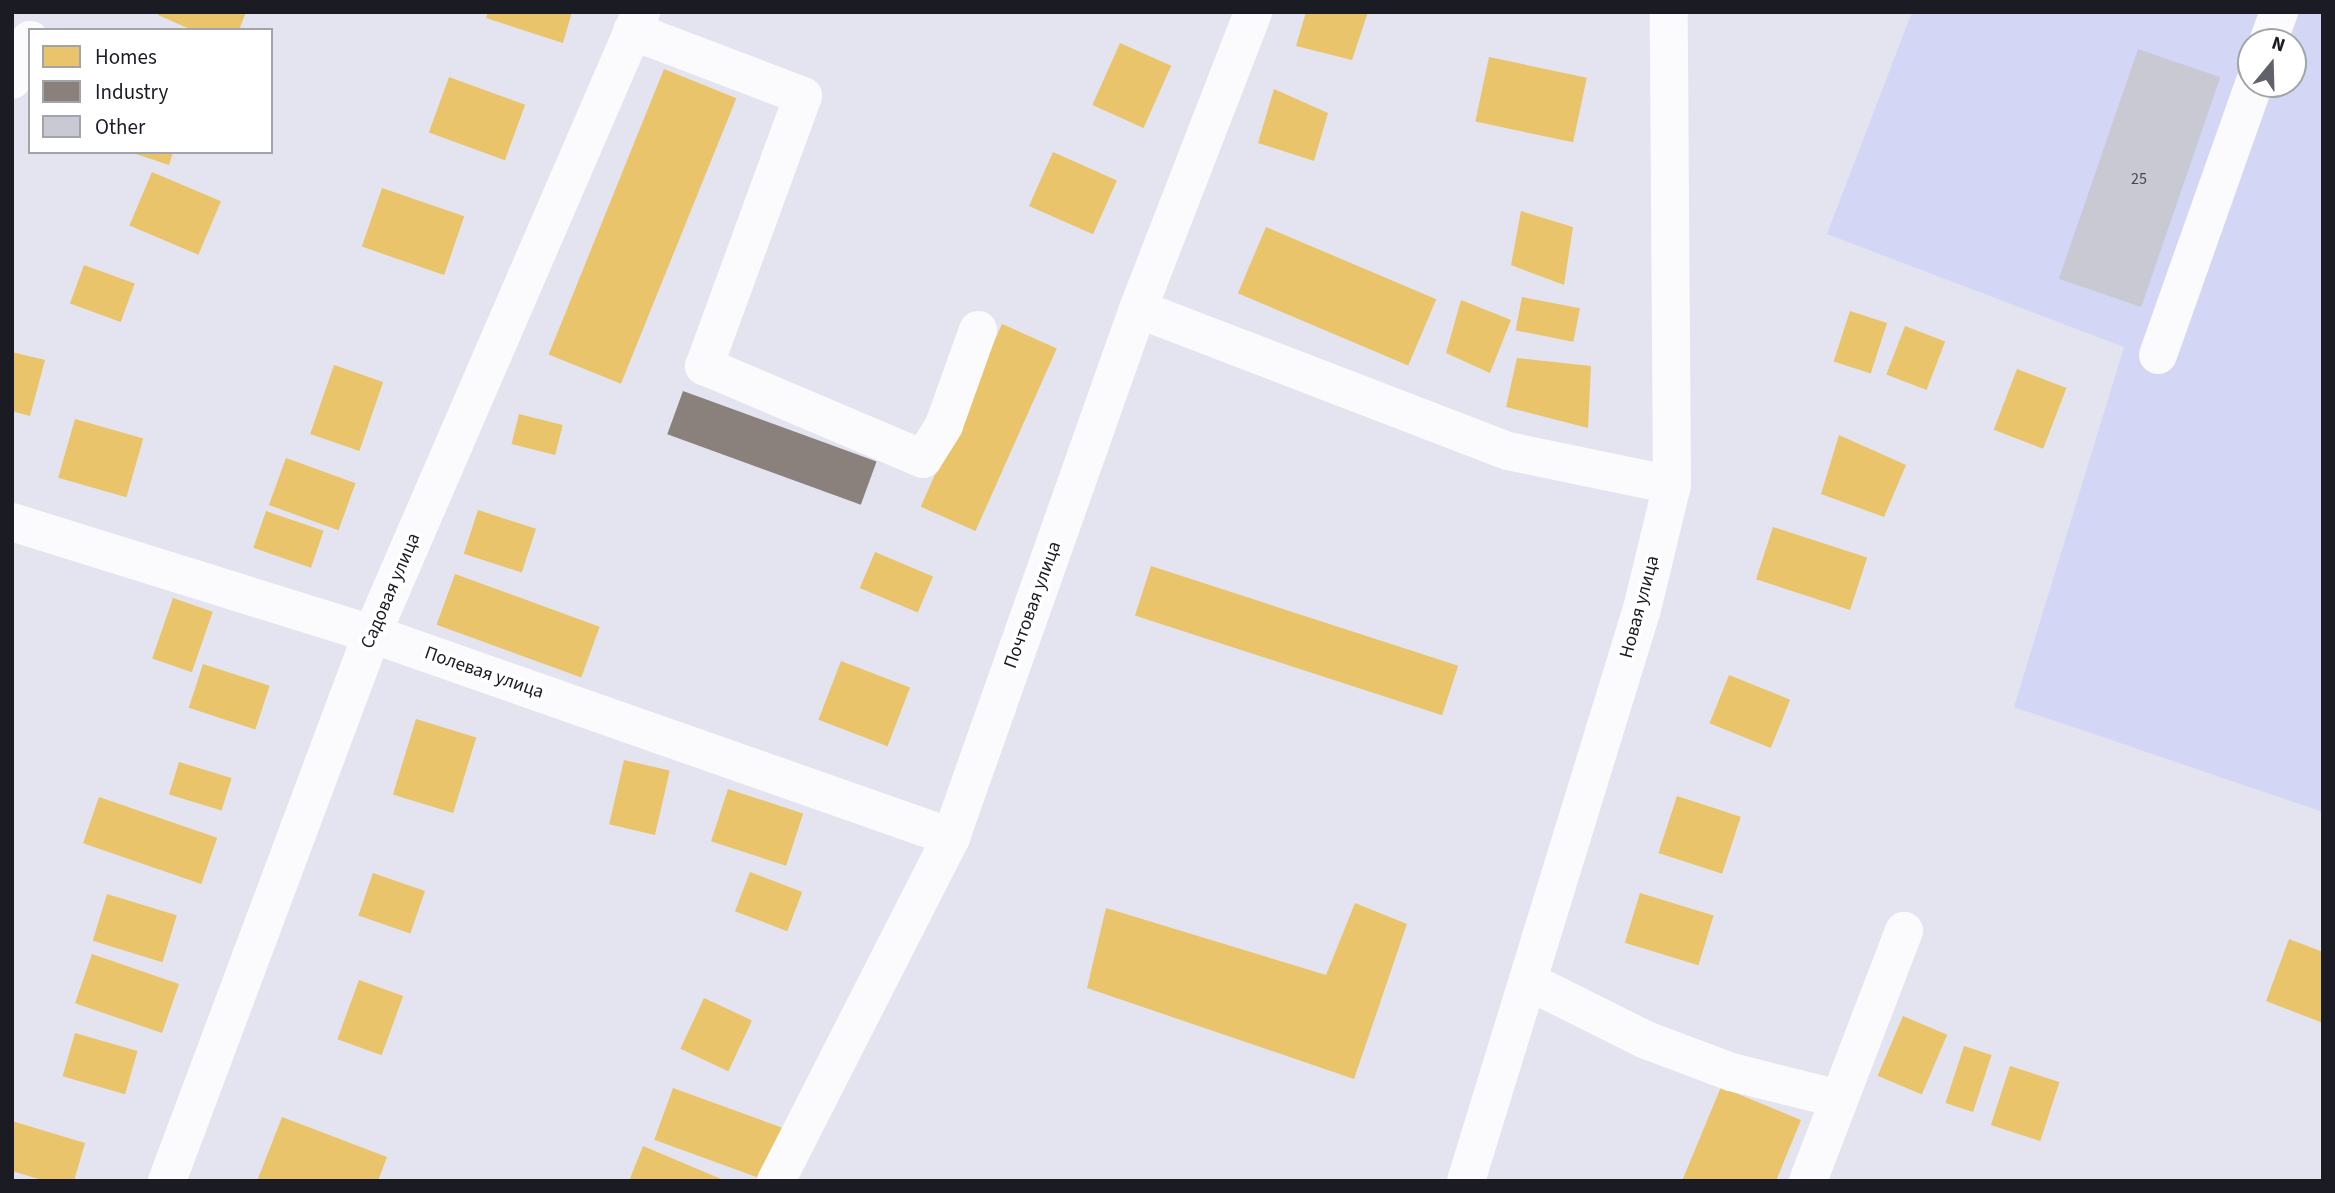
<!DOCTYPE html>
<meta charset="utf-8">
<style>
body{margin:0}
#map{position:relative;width:2335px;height:1193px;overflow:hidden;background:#e3e4f0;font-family:"Source Sans 3",sans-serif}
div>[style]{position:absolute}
.green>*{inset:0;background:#d3d6f5}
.homes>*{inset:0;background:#e9c46a;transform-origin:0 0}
.industry>*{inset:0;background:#8a817c;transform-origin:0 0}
.building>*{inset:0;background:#c8c9d2;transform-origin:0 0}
.minor>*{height:38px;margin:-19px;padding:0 19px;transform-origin:19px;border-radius:19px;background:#fbfbfd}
span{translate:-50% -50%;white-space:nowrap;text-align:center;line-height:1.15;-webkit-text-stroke:7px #fff;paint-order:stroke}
.number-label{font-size:16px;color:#46464f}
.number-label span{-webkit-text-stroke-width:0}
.street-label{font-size:19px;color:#1a1b23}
.frame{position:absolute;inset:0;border:14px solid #1a1b23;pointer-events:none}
.legend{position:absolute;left:28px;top:28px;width:245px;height:126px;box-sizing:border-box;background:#fff;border:2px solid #a3a4a7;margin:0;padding:9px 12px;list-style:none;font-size:21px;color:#1a1b23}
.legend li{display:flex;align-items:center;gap:14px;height:35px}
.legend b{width:35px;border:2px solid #a3a4a7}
.north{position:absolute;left:2237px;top:28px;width:70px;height:70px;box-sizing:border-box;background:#fff;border:2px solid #a3a4a7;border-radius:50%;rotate:19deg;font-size:19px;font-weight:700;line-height:28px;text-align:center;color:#1a1b23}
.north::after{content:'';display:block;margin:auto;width:24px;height:32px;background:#60616b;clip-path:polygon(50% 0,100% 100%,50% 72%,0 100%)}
</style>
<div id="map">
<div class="green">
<i style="clip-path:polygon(evenodd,1912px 12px,2323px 12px,2323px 812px,2014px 707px,2124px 347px,1827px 234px,1912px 12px,2251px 42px,2293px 42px,2293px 84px,2251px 84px,2251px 42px)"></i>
</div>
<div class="homes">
<i style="clip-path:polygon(159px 12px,246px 12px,239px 30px,192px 30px,158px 15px)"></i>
<i style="clip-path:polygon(488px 12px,572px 12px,563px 43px,486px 18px)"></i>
<i style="clip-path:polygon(1306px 12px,1368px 12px,1352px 60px,1296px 46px)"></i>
<i style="left:1120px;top:43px;width:56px;height:68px;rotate:24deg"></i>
<i style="left:1489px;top:57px;width:100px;height:66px;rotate:12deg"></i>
<i style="left:664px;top:69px;width:78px;height:308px;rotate:22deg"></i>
<i style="left:449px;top:77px;width:81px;height:59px;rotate:20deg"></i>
<i style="clip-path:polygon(1274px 89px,1328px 113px,1314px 161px,1258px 143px)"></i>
<i style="clip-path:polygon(130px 152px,173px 152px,169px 165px)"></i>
<i style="left:1053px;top:152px;width:70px;height:59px;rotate:24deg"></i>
<i style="left:152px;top:172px;width:75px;height:58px;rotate:23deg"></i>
<i style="left:382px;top:188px;width:87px;height:62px;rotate:19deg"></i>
<i style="clip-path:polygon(1521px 211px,1573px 227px,1564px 285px,1511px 265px)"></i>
<i style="left:1266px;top:227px;width:185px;height:72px;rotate:23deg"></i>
<i style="left:84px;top:265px;width:54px;height:41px;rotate:20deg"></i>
<i style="left:1522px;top:297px;width:59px;height:34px;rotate:11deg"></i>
<i style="clip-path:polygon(1461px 300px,1511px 320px,1490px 373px,1446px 353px)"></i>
<i style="left:1850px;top:311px;width:39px;height:53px;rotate:18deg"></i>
<i style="left:1002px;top:324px;width:60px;height:200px;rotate:24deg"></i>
<i style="left:1905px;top:326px;width:43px;height:52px;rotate:21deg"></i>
<i style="clip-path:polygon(12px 352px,45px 360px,30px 416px,12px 411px)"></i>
<i style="clip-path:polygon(1517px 358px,1591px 366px,1588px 428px,1506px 407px)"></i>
<i style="left:334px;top:365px;width:52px;height:73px;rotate:19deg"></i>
<i style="left:2017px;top:369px;width:53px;height:65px;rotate:21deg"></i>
<i style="left:519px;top:414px;width:45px;height:31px;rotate:14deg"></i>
<i style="left:75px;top:419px;width:71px;height:61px;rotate:16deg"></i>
<i style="clip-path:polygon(1839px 435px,1906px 465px,1884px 517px,1821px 494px)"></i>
<i style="left:286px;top:458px;width:74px;height:50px;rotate:20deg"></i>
<i style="left:478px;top:510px;width:61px;height:46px;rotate:18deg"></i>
<i style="left:266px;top:511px;width:61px;height:39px;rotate:19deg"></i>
<i style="left:1773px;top:527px;width:99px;height:55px;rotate:18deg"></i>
<i style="left:875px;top:552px;width:63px;height:39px;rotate:23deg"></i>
<i style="left:1151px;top:566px;width:323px;height:52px;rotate:18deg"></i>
<i style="left:455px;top:574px;width:154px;height:54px;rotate:20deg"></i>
<i style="left:173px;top:598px;width:42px;height:64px;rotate:19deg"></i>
<i style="left:841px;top:661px;width:74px;height:63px;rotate:21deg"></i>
<i style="left:203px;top:664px;width:70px;height:46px;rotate:18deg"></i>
<i style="left:1729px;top:675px;width:66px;height:52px;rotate:22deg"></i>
<i style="left:416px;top:719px;width:63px;height:79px;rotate:17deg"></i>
<i style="left:624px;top:760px;width:47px;height:66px;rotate:13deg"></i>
<i style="left:179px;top:762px;width:55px;height:34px;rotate:17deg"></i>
<i style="left:728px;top:789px;width:79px;height:55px;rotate:18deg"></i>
<i style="left:1677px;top:796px;width:67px;height:60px;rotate:18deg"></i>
<i style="left:99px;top:797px;width:125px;height:49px;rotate:19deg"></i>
<i style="left:750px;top:872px;width:56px;height:42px;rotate:21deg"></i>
<i style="left:373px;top:873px;width:55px;height:45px;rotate:19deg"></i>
<i style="left:1640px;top:893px;width:77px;height:52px;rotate:17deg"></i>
<i style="left:107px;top:894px;width:73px;height:49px;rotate:17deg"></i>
<i style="clip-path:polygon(1355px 903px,1407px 924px,1354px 1079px,1087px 988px,1106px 908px,1326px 975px)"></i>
<i style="clip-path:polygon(2289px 939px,2323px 952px,2323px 1023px,2266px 1001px)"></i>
<i style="left:92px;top:954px;width:92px;height:52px;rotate:19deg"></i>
<i style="left:359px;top:980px;width:47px;height:63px;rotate:20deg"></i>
<i style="left:704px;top:998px;width:53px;height:56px;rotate:25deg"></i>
<i style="left:1903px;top:1016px;width:48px;height:65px;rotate:23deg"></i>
<i style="left:75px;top:1033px;width:65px;height:45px;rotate:16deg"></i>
<i style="left:1964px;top:1046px;width:29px;height:60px;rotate:18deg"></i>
<i style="left:2010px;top:1066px;width:52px;height:62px;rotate:18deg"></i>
<i style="clip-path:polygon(1721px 1087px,1801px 1120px,1776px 1181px,1682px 1181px)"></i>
<i style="left:673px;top:1088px;width:117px;height:55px;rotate:20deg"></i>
<i style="clip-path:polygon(282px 1117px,387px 1157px,378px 1181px,257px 1181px)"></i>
<i style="clip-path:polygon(12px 1121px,85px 1143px,74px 1181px,45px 1181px,12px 1171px)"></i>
<i style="clip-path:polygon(643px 1146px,726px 1181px,629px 1181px)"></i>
</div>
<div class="industry">
<i style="left:683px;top:391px;width:206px;height:46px;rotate:20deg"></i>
</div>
<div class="building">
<i style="left:2138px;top:49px;width:87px;height:243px;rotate:19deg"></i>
</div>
<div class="minor">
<i style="left:632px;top:31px;width:183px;rotate:20.8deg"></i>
<i style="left:803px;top:96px;width:288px;rotate:110.1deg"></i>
<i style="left:704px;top:366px;width:238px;rotate:23deg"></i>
<i style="left:923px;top:459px;width:40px;rotate:-58deg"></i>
<i style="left:944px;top:425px;width:101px;rotate:-70.3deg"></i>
<i style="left:2268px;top:42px;width:32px;rotate:-70deg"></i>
<i style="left:12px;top:80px;width:44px;rotate:-65.8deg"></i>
<i style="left:1138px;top:309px;width:396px;rotate:21deg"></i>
<i style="left:1508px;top:451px;width:167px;rotate:11.7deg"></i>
<i style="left:2158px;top:355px;width:288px;rotate:-70.5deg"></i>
<i style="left:12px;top:522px;width:377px;rotate:17.3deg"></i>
<i style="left:372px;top:634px;width:614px;rotate:19.32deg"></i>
<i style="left:1528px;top:981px;width:132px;rotate:26.6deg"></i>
<i style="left:1646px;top:1040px;width:91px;rotate:20.6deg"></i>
<i style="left:1731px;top:1072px;width:111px;rotate:14deg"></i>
<i style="left:167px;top:1181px;width:584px;rotate:-69.46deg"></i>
<i style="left:372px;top:634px;width:678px;rotate:-66.61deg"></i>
<i style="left:776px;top:1181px;width:386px;rotate:-63deg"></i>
<i style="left:951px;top:837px;width:560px;rotate:-70.5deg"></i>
<i style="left:1138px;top:309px;width:318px;rotate:-68.8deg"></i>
<i style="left:1466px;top:1181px;width:598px;rotate:-72.9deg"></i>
<i style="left:1642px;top:609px;width:128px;rotate:-76.4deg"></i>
<i style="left:1672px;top:485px;width:473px;rotate:-90.4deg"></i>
<i style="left:1808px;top:1181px;width:268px;rotate:-69deg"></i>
</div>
<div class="number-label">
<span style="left:2139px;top:179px">25</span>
</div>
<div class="street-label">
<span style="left:391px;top:591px;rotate:-67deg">Садовая улица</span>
<span style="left:1033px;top:605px;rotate:-70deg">Почтовая улица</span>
<span style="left:1640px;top:607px;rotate:-75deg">Новая улица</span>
<span style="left:484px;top:673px;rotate:19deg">Полевая улица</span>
</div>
<div class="frame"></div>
<ul class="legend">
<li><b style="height:19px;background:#e9c46a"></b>Homes</li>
<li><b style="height:19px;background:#8a817c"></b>Industry</li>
<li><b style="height:19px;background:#c8c9d2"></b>Other</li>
</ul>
<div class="north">N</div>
</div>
